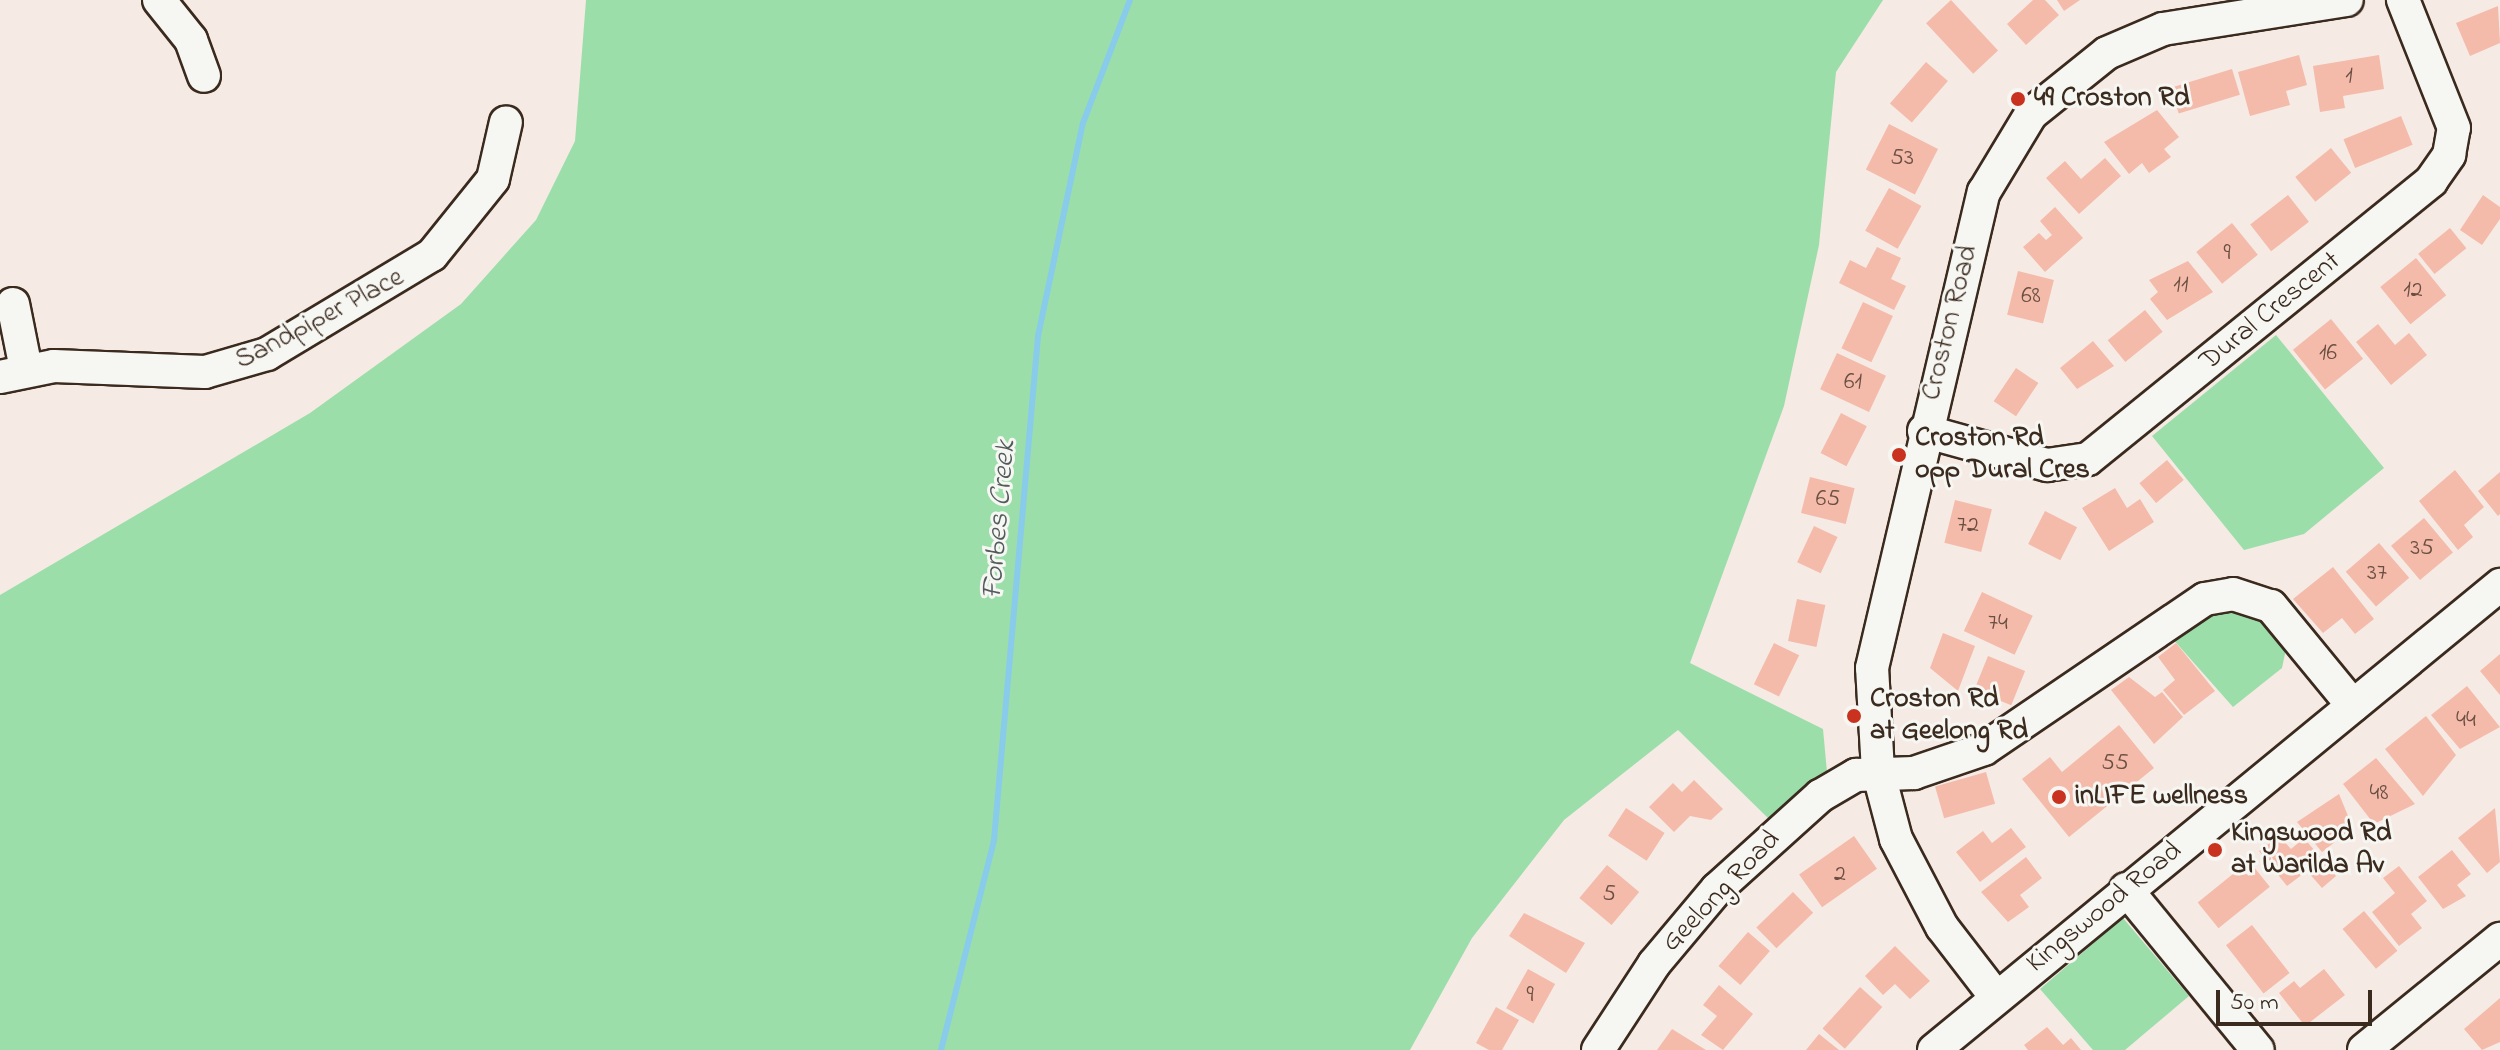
<!DOCTYPE html>
<style>
body{margin:0}
#map{position:relative;width:2500px;height:1050px;overflow:hidden;background:#f6eae4;font-family:"Indie Flower",sans-serif}
div>[style]{position:absolute}
.green>*{inset:0;background:#9cdea9}
.stream>*{height:6px;margin:-3px;padding:0 3px;transform-origin:3px;border-radius:3px;background:#89cbea}
.building>*{inset:0;background:#f4bbab;transform-origin:0 0}
.roads{filter:drop-shadow(2px 0 #3b2a1e) drop-shadow(-2px 0 #3b2a1e) drop-shadow(0 2px #3b2a1e) drop-shadow(0 -2px #3b2a1e)}
.minor>*{height:32px;margin:-16px;padding:0 16px;transform-origin:16px;border-radius:16px;background:#f6f6f2}
.dots>*{width:22px;height:22px;translate:-50% -50%;box-sizing:border-box;border:4px solid #f6f6f2;border-radius:50%}
span{translate:-50% -50%;white-space:nowrap;text-align:center;line-height:1.15;-webkit-text-stroke:6px #f6f6f2;paint-order:stroke}
.number-label{font-size:24px;color:#694e41}
.number-label span{-webkit-text-stroke-width:0}
.poi-label{font-size:28px;color:#3b2a1e;font-weight:700}
.left{translate:0 -50%;text-align:left}
.street-label{font-size:28px;color:#3b2a1e}
.water-label{font-size:30px;color:#525a5b;font-style:italic}
.scale{position:absolute;left:2216px;top:990px;width:156px;height:36px;box-sizing:border-box;border:4px solid #3b2a1e;border-top:0;padding-left:10px;font-size:24px;line-height:28px;white-space:nowrap;color:#3b2a1e;-webkit-text-stroke:6px #f6f6f2;paint-order:stroke}
</style>
<div id="map">
<div class="green">
<i style="clip-path:polygon(586px 0,1883px 0,1836px 72px,1819px 245px,1784px 406px,1690px 663px,1823px 729px,1827px 772px,1768px 818px,1678px 730px,1564px 820px,1472px 938px,1410px 1050px,0 1050px,0 595px,310px 413px,461px 304px,536px 220px,575px 141px)"></i>
<i style="clip-path:polygon(2276px 335px,2384px 468px,2304px 534px,2244px 550px,2152px 436px)"></i>
<i style="clip-path:polygon(2231px 608px,2254px 615px,2286px 649px,2282px 668px,2233px 707px,2171px 637px,2199px 616px)"></i>
<i style="clip-path:polygon(2123px 918px,2189px 996px,2125px 1050px,2093px 1050px,2040px 989px)"></i>
</div>
<div class="stream">
<i style="left:941px;top:1050px;width:217px;rotate:-75.8deg"></i>
<i style="left:994px;top:840px;width:506px;rotate:-85.01deg"></i>
<i style="left:1038px;top:336px;width:218px;rotate:-78.1deg"></i>
<i style="left:1083px;top:123px;width:132px;rotate:-69.1deg"></i>
</div>
<div class="building">
<i style="left:1951px;top:0;width:69px;height:34px;rotate:47deg"></i>
<i style="clip-path:polygon(2033px 0,2045px 0,2059px 15px,2026px 45px,2007px 24px)"></i>
<i style="clip-path:polygon(2057px 0,2080px 0,2064px 11px)"></i>
<i style="clip-path:polygon(2498px 6px,2500px 43px,2470px 56px,2456px 23px)"></i>
<i style="clip-path:polygon(2299px 55px,2307px 85px,2286px 91px,2290px 105px,2250px 116px,2238px 72px)"></i>
<i style="clip-path:polygon(2379px 55px,2384px 89px,2343px 96px,2345px 108px,2320px 112px,2313px 66px)"></i>
<i style="left:1926px;top:62px;width:29px;height:55px;rotate:41deg"></i>
<i style="left:2232px;top:69px;width:27px;height:64px;rotate:73deg"></i>
<i style="clip-path:polygon(2157px 110px,2179px 137px,2164px 149px,2171px 157px,2149px 173px,2142px 163px,2129px 174px,2104px 142px)"></i>
<i style="left:2401px;top:116px;width:31px;height:62px;rotate:68deg"></i>
<i style="left:1889px;top:124px;width:55px;height:51px;rotate:27deg"></i>
<i style="left:2331px;top:148px;width:32px;height:46px;rotate:51deg"></i>
<i style="clip-path:polygon(2105px 158px,2121px 176px,2079px 214px,2046px 178px,2065px 161px,2081px 179px)"></i>
<i style="left:1889px;top:188px;width:37px;height:49px;rotate:29deg"></i>
<i style="left:2288px;top:195px;width:34px;height:48px;rotate:52deg"></i>
<i style="clip-path:polygon(2483px 195px,2500px 207px,2500px 219px,2482px 245px,2460px 230px)"></i>
<i style="clip-path:polygon(2055px 207px,2083px 238px,2045px 272px,2023px 247px,2039px 233px,2046px 240px,2052px 235px,2040px 221px)"></i>
<i style="left:2232px;top:223px;width:41px;height:46px;rotate:51deg"></i>
<i style="left:2450px;top:228px;width:26px;height:41px;rotate:51deg"></i>
<i style="clip-path:polygon(1877px 247px,1901px 258px,1891px 279px,1906px 286px,1894px 310px,1839px 283px,1850px 260px,1866px 268px)"></i>
<i style="left:2416px;top:258px;width:48px;height:46px;rotate:51deg"></i>
<i style="clip-path:polygon(2188px 261px,2213px 292px,2167px 320px,2150px 299px,2158px 292px,2149px 280px)"></i>
<i style="left:2018px;top:271px;width:37px;height:45px;rotate:14deg"></i>
<i style="left:1863px;top:302px;width:33px;height:51px;rotate:25deg"></i>
<i style="left:2145px;top:310px;width:28px;height:48px;rotate:51deg"></i>
<i style="left:2331px;top:319px;width:51px;height:49px;rotate:51deg"></i>
<i style="clip-path:polygon(2378px 324px,2395px 345px,2409px 333px,2427px 355px,2391px 385px,2356px 342px)"></i>
<i style="clip-path:polygon(2093px 341px,2114px 366px,2077px 389px,2060px 368px)"></i>
<i style="left:1837px;top:353px;width:54px;height:40px;rotate:25deg"></i>
<i style="left:2016px;top:368px;width:27px;height:40px;rotate:34deg"></i>
<i style="left:1841px;top:413px;width:29px;height:45px;rotate:27deg"></i>
<i style="left:2167px;top:460px;width:26px;height:36px;rotate:50deg"></i>
<i style="clip-path:polygon(2455px 470px,2484px 507px,2464px 525px,2473px 537px,2458px 550px,2419px 501px)"></i>
<i style="clip-path:polygon(2500px 472px,2500px 514px,2498px 516px,2478px 491px)"></i>
<i style="left:1810px;top:477px;width:46px;height:37px;rotate:14deg"></i>
<i style="clip-path:polygon(2115px 488px,2127px 508px,2140px 499px,2154px 522px,2109px 551px,2082px 508px)"></i>
<i style="left:1955px;top:500px;width:38px;height:44px;rotate:14deg"></i>
<i style="left:2045px;top:511px;width:36px;height:37px;rotate:27deg"></i>
<i style="left:2424px;top:518px;width:45px;height:43px;rotate:50deg"></i>
<i style="left:1814px;top:526px;width:26px;height:40px;rotate:25deg"></i>
<i style="left:2379px;top:543px;width:46px;height:44px;rotate:49deg"></i>
<i style="clip-path:polygon(2333px 567px,2374px 619px,2355px 634px,2342px 618px,2323px 633px,2293px 599px)"></i>
<i style="left:1982px;top:592px;width:56px;height:43px;rotate:25deg"></i>
<i style="left:1797px;top:599px;width:29px;height:43px;rotate:12deg"></i>
<i style="clip-path:polygon(1943px 633px,1975px 646px,1958px 691px,1930px 668px)"></i>
<i style="left:1774px;top:643px;width:28px;height:46px;rotate:26deg"></i>
<i style="clip-path:polygon(2176px 643px,2215px 691px,2184px 715px,2163px 690px,2175px 680px,2158px 657px)"></i>
<i style="clip-path:polygon(2500px 654px,2500px 695px,2480px 671px)"></i>
<i style="left:1988px;top:656px;width:40px;height:37px;rotate:22deg"></i>
<i style="clip-path:polygon(2129px 677px,2155px 697px,2162px 692px,2183px 717px,2154px 744px,2111px 690px)"></i>
<i style="clip-path:polygon(2467px 686px,2500px 727px,2460px 749px,2431px 715px)"></i>
<i style="clip-path:polygon(2426px 716px,2456px 755px,2423px 796px,2385px 749px)"></i>
<i style="clip-path:polygon(2119px 725px,2154px 768px,2069px 837px,2022px 779px,2050px 757px,2062px 772px)"></i>
<i style="clip-path:polygon(2376px 758px,2415px 804px,2374px 824px,2343px 784px)"></i>
<i style="left:1986px;top:772px;width:33px;height:53px;rotate:74deg"></i>
<i style="clip-path:polygon(1694px 780px,1723px 809px,1711px 820px,1690px 816px,1674px 832px,1649px 807px,1673px 783px,1682px 792px)"></i>
<i style="clip-path:polygon(2339px 794px,2353px 828px,2322px 852px,2297px 822px)"></i>
<i style="left:1626px;top:808px;width:46px;height:33px;rotate:33deg"></i>
<i style="clip-path:polygon(2495px 808px,2500px 862px,2487px 873px,2458px 838px)"></i>
<i style="clip-path:polygon(2011px 828px,2026px 847px,1980px 882px,1956px 852px,1983px 831px,1992px 843px)"></i>
<i style="left:1854px;top:836px;width:40px;height:67px;rotate:55deg"></i>
<i style="clip-path:polygon(2279px 836px,2291px 849px,2304px 838px,2336px 876px,2322px 888px,2307px 871px,2287px 886px,2259px 851px)"></i>
<i style="clip-path:polygon(2452px 850px,2471px 874px,2457px 885px,2466px 896px,2443px 909px,2418px 877px)"></i>
<i style="clip-path:polygon(2026px 857px,2042px 878px,2020px 895px,2029px 907px,2008px 922px,1981px 892px)"></i>
<i style="left:2249px;top:861px;width:33px;height:66px;rotate:51deg"></i>
<i style="left:1607px;top:865px;width:42px;height:43px;rotate:40deg"></i>
<i style="clip-path:polygon(2399px 866px,2427px 901px,2411px 914px,2422px 928px,2399px 946px,2372px 912px,2395px 893px,2383px 878px)"></i>
<i style="left:1793px;top:892px;width:29px;height:51px;rotate:46deg"></i>
<i style="left:2364px;top:911px;width:52px;height:28px;rotate:50deg"></i>
<i style="clip-path:polygon(1524px 913px,1585px 943px,1566px 973px,1509px 936px)"></i>
<i style="left:2252px;top:925px;width:61px;height:33px;rotate:52deg"></i>
<i style="left:1748px;top:932px;width:29px;height:45px;rotate:41deg"></i>
<i style="clip-path:polygon(1895px 946px,1930px 981px,1910px 999px,1895px 984px,1883px 995px,1865px 976px)"></i>
<i style="left:1528px;top:969px;width:31px;height:45px;rotate:29deg"></i>
<i style="clip-path:polygon(2324px 969px,2345px 995px,2305px 1026px,2279px 993px,2294px 981px,2300px 988px)"></i>
<i style="clip-path:polygon(1719px 985px,1753px 1014px,1723px 1050px,1701px 1035px,1717px 1016px,1703px 1005px)"></i>
<i style="left:1860px;top:987px;width:30px;height:56px;rotate:42deg"></i>
<i style="clip-path:polygon(2500px 998px,2500px 1042px,2482px 1050px,2464px 1029px)"></i>
<i style="clip-path:polygon(1496px 1007px,1519px 1020px,1502px 1050px,1489px 1050px,1476px 1043px)"></i>
<i style="clip-path:polygon(2047px 1027px,2063px 1045px,2071px 1038px,2081px 1050px,2028px 1050px,2024px 1045px)"></i>
<i style="clip-path:polygon(1672px 1029px,1706px 1050px,1657px 1050px)"></i>
<i style="clip-path:polygon(1819px 1034px,1839px 1050px,1806px 1050px)"></i>
</div>
<div class="roads">
<div class="minor">
<i style="left:159px;top:0;width:51px;rotate:51.3deg"></i>
<i style="left:191px;top:40px;width:38px;rotate:70deg"></i>
<i style="left:13px;top:304px;width:66px;rotate:78.7deg"></i>
<i style="left:0;top:377px;width:55px;rotate:-11.5deg"></i>
<i style="left:54px;top:366px;width:151px;rotate:2.3deg"></i>
<i style="left:205px;top:372px;width:65px;rotate:-16.2deg"></i>
<i style="left:267px;top:354px;width:192px;rotate:-31deg"></i>
<i style="left:432px;top:255px;width:97px;rotate:-51.2deg"></i>
<i style="left:493px;top:179px;width:58px;rotate:-77.2deg"></i>
<i style="left:1924px;top:431px;width:128px;rotate:15.5deg"></i>
<i style="left:2047px;top:465px;width:41px;rotate:-8.3deg"></i>
<i style="left:2088px;top:459px;width:442px;rotate:-39deg"></i>
<i style="left:2431px;top:181px;width:32px;rotate:-55deg"></i>
<i style="left:2449px;top:155px;width:27px;rotate:-80deg"></i>
<i style="left:2454px;top:128px;width:138px;rotate:-111.7deg"></i>
<i style="left:2126px;top:889px;width:208px;rotate:50.7deg"></i>
<i style="left:1996px;top:997px;width:88px;rotate:-127.6deg"></i>
<i style="left:1942px;top:927px;width:99px;rotate:-117.6deg"></i>
<i style="left:1896px;top:839px;width:70px;rotate:-104.8deg"></i>
<i style="left:1878px;top:771px;width:103px;rotate:-93.3deg"></i>
<i style="left:1872px;top:668px;width:489px;rotate:-76.8deg"></i>
<i style="left:1984px;top:192px;width:91px;rotate:-58.9deg"></i>
<i style="left:2031px;top:114px;width:97px;rotate:-38.8deg"></i>
<i style="left:2107px;top:53px;width:61px;rotate:-23.2deg"></i>
<i style="left:2163px;top:29px;width:186px;rotate:-9deg"></i>
<i style="left:1598px;top:1050px;width:103px;rotate:-56.9deg"></i>
<i style="left:1654px;top:964px;width:98px;rotate:-50deg"></i>
<i style="left:1717px;top:889px;width:139px;rotate:-42.1deg"></i>
<i style="left:1820px;top:796px;width:42px;rotate:-30.3deg"></i>
<i style="left:1856px;top:775px;width:58px;rotate:-2deg"></i>
<i style="left:1914px;top:773px;width:74px;rotate:-18.9deg"></i>
<i style="left:1984px;top:749px;width:267px;rotate:-34.2deg"></i>
<i style="left:2205px;top:599px;width:28px;rotate:-10deg"></i>
<i style="left:2233px;top:594px;width:40px;rotate:18deg"></i>
<i style="left:2271px;top:606px;width:129px;rotate:50.6deg"></i>
<i style="left:1934px;top:1050px;width:733px;rotate:-39.4deg"></i>
<i style="left:2364px;top:1050px;width:176px;rotate:-39.2deg"></i>
</div>
</div>
<div class="dots">
<i style="left:2018px;top:99px;background:#c8321e"></i>
<i style="left:1899px;top:455px;background:#c8321e"></i>
<i style="left:1854px;top:716px;background:#c8321e"></i>
<i style="left:2059px;top:797px;background:#c8321e"></i>
<i style="left:2215px;top:850px;background:#c8321e"></i>
</div>
<div class="number-label">
<span style="left:2349px;top:77px">1</span>
<span style="left:1902px;top:159px">53</span>
<span style="left:2227px;top:254px">9</span>
<span style="left:2181px;top:286px">11</span>
<span style="left:2413px;top:291px">12</span>
<span style="left:2031px;top:297px">68</span>
<span style="left:2328px;top:354px">16</span>
<span style="left:1853px;top:383px">61</span>
<span style="left:1828px;top:500px">65</span>
<span style="left:1968px;top:526px">72</span>
<span style="left:2422px;top:549px">35</span>
<span style="left:2377px;top:574px">37</span>
<span style="left:1998px;top:624px">74</span>
<span style="left:2466px;top:721px">44</span>
<span style="left:2115px;top:764px">55</span>
<span style="left:2379px;top:794px">48</span>
<span style="left:1840px;top:875px">2</span>
<span style="left:1609px;top:895px">5</span>
<span style="left:1530px;top:996px">9</span>
</div>
<div class="poi-label">
<span class="left" style="left:2034px;top:99px">49 Croston Rd</span>
<span class="left" style="left:1915px;top:455px">Croston Rd<br>opp Dural Cres</span>
<span class="left" style="left:1870px;top:716px">Croston Rd<br>at Geelong Rd</span>
<span class="left" style="left:2075px;top:797px">inLIFE wellness</span>
<span class="left" style="left:2231px;top:850px">Kingswood Rd<br>at Warilda Av</span>
</div>
<div class="street-label">
<span style="left:2271px;top:312px;rotate:-39deg">Dural Crescent</span>
<span style="left:320px;top:320px;rotate:-28deg">Sandpiper Place</span>
<span style="left:1951px;top:323px;rotate:-76deg">Croston Road</span>
<span style="left:1722px;top:892px;rotate:-46deg">Geelong Road</span>
<span style="left:2105px;top:908px;rotate:-39deg">Kingswood Road</span>
</div>
<div class="water-label">
<span style="left:1000px;top:520px;rotate:-85deg">Forbes Creek</span>
</div>
<div class="scale">50 m</div>
</div>
